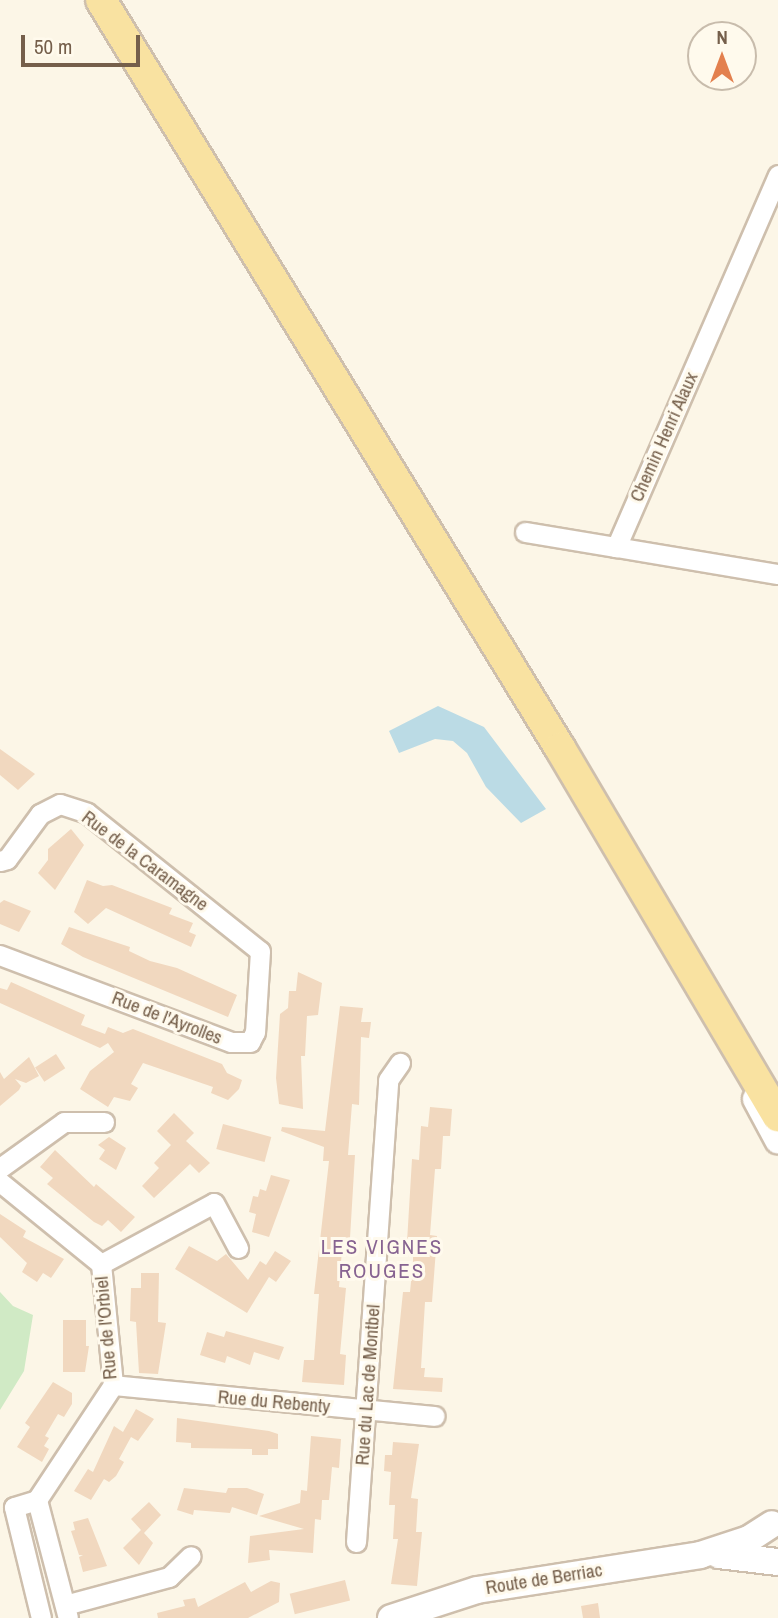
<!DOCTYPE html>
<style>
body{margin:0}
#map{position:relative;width:778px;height:1618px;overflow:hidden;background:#fcf6e7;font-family:"Archivo Narrow",sans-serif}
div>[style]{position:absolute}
.green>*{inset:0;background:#d0eac5}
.water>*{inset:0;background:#bbdbe5}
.building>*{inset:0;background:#f1d8bf;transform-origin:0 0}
.roads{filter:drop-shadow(2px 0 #cebfad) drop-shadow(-2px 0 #cebfad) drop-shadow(0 2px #cebfad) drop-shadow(0 -2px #cebfad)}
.street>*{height:19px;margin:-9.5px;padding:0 9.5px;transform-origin:9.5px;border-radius:9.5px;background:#fff}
.secondary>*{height:26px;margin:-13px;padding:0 13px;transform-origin:13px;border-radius:13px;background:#fff}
.primary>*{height:30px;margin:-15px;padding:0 15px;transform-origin:15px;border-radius:15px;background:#f9e2a1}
span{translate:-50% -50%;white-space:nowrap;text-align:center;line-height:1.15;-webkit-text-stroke:6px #fffaed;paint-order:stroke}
.street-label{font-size:19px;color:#755f4b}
.neighbourhood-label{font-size:21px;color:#876391;letter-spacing:2px}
.north{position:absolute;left:687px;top:21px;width:70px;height:70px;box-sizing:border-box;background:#fffaed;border:2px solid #c8bcac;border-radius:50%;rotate:0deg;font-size:19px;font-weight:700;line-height:28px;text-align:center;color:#755f4b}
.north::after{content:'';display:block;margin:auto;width:24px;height:32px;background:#e3804e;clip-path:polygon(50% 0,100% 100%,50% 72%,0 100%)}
.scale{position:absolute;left:21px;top:35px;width:119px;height:32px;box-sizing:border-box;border:4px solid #755f4b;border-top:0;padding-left:9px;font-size:21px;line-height:24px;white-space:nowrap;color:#755f4b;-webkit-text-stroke:5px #fffaed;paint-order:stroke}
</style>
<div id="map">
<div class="green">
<i style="clip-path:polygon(0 1292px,13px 1306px,33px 1315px,24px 1371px,0 1410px)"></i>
</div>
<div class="water">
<i style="clip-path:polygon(438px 706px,484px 727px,546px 809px,521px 823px,486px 787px,467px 753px,453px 741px,435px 739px,399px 753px,389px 731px)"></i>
</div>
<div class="building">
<i style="clip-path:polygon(0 749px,35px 774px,18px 790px,0 775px)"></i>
<i style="clip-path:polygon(71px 829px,84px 845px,55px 890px,38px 873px,48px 860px,48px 849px)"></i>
<i style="clip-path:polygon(87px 880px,103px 886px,112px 885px,172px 908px,169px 914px,193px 923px,189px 932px,196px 935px,191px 947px,106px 908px,88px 924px,74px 912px)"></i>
<i style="clip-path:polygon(4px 900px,31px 911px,19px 932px,0 924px,0 903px)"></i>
<i style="clip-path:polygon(69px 927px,130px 947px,129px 951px,150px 961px,177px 968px,237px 995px,228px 1017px,83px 957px,61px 944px)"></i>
<i style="clip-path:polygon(298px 972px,322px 983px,318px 1015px,307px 1016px,305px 1056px,301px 1056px,303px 1109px,279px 1104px,276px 1078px,280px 1014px,288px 1008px,289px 991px,296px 991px)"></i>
<i style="clip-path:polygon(11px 982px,85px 1015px,81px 1025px,105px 1034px,108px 1027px,123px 1033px,133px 1029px,222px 1064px,227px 1073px,242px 1080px,239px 1089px,228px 1100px,211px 1093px,213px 1087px,143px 1063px,131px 1084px,138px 1088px,130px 1101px,114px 1097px,108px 1107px,80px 1089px,90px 1071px,114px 1052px,108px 1043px,100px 1048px,0 1003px,0 988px,7px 990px)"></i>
<i style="clip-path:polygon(340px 1006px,363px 1008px,361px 1022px,371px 1022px,369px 1038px,361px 1037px,359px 1105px,352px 1104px,348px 1155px,355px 1155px,350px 1238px,343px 1237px,339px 1287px,346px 1288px,340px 1354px,346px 1355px,344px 1385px,302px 1382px,304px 1360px,314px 1360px,319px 1294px,314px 1294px,329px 1161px,323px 1161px,324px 1147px,281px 1131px,282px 1127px,325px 1131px)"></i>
<i style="left:56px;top:1054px;width:17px;height:25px;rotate:57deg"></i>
<i style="clip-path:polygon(29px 1057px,39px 1076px,26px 1083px,15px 1079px,21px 1086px,19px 1090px,0 1106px,0 1072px,4px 1079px)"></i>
<i style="clip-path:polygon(430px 1107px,452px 1109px,450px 1136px,443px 1136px,441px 1169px,435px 1169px,430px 1235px,437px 1236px,432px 1302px,425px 1302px,421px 1368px,425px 1368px,424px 1377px,443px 1378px,442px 1392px,393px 1389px,403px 1292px,410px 1292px,413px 1262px,413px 1242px,407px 1242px,412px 1159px,419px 1160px,421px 1126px,428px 1127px)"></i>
<i style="clip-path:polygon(174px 1113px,194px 1133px,186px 1141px,210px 1163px,199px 1173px,190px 1164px,154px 1198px,142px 1186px,159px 1168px,154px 1163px,171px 1145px,157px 1131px)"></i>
<i style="left:223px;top:1124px;width:50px;height:26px;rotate:15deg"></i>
<i style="clip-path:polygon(109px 1137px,126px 1148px,116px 1170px,99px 1159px,105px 1150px,98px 1145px)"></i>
<i style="clip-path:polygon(55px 1150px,94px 1187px,96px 1184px,135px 1217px,121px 1232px,108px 1220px,102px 1226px,94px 1222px,47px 1184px,53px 1178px,40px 1167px)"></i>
<i style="clip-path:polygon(271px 1175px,290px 1180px,269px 1237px,252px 1232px,256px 1214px,249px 1212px,253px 1196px,258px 1197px,260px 1189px,266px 1191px)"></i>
<i style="clip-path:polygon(0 1214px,26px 1231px,23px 1237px,64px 1259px,51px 1278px,43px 1273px,37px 1282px,22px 1272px,27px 1263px,0 1237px)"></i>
<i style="clip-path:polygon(189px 1246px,217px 1261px,226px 1254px,248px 1280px,260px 1261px,266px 1265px,275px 1251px,291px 1261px,276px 1282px,269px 1277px,247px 1313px,175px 1269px)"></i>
<i style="clip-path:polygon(141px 1273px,159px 1273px,158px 1322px,166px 1323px,158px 1374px,139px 1373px,136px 1322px,130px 1321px,131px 1288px,141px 1288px)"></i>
<i style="clip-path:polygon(63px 1320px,86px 1320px,86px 1346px,89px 1346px,85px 1372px,63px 1372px)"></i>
<i style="clip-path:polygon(226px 1331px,284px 1347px,279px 1360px,254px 1352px,250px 1365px,227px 1356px,225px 1363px,200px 1355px,207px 1332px,224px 1337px)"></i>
<i style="clip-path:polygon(53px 1382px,72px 1393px,72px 1404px,64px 1417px,58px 1414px,45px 1436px,49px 1438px,44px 1446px,49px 1449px,42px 1462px,17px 1447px,30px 1427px,25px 1423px)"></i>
<i style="clip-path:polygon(136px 1409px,154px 1419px,138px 1441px,131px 1437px,119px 1459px,124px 1462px,116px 1476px,109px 1482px,104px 1479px,91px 1500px,74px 1491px,88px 1469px,93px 1472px,114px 1426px,123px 1432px)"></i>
<i style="clip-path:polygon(177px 1418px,269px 1431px,278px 1434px,278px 1449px,268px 1449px,268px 1455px,252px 1455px,252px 1449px,191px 1448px,191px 1443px,176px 1442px)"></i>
<i style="clip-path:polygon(311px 1436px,341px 1439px,339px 1468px,332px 1467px,329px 1500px,322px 1500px,321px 1520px,315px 1519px,313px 1553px,269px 1550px,270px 1560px,248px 1563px,250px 1536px,304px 1529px,259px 1516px,300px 1503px,301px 1490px,307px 1491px)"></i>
<i style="clip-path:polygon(393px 1442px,419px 1444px,411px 1498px,418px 1499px,416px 1532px,422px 1532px,417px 1586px,391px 1584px,398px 1539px,393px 1539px,395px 1505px,389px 1505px,391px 1472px,384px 1471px,385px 1455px,392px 1455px)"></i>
<i style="clip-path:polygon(184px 1488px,226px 1493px,228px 1488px,247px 1488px,264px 1494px,257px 1515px,232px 1507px,230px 1513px,194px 1510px,193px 1515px,177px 1510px)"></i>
<i style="clip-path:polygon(149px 1502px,161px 1515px,144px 1533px,153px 1543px,139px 1565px,123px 1548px,141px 1530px,131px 1519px)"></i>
<i style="clip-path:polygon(88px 1518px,107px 1566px,83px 1572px,79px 1557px,83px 1555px,79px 1555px,71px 1531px,75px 1530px,73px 1522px)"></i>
<i style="left:345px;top:1580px;width:21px;height:57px;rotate:76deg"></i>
<i style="clip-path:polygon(271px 1581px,280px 1583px,279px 1602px,248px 1618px,158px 1618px,157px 1613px,185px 1606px,183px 1600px,195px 1598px,198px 1607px,245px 1582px,251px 1592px)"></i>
<i style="clip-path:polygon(598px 1603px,600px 1618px,583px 1618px,581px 1606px)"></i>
</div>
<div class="roads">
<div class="street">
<i style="left:778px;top:175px;width:406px;rotate:113.5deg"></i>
<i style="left:616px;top:547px;width:164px;rotate:9.5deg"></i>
<i style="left:525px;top:532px;width:92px;rotate:9.4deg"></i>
<i style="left:0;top:861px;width:7px;rotate:-16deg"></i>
<i style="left:7px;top:859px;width:56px;rotate:-53.7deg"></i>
<i style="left:40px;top:814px;width:22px;rotate:-27deg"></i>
<i style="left:60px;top:804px;width:28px;rotate:18deg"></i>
<i style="left:87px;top:813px;width:221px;rotate:38.6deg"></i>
<i style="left:260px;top:951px;width:81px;rotate:93.5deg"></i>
<i style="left:255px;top:1032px;width:11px;rotate:117deg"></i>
<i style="left:250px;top:1042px;width:19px;rotate:180deg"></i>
<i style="left:231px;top:1042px;width:247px;rotate:-159.4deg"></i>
<i style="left:0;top:1168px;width:79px;rotate:-35.7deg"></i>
<i style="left:64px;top:1122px;width:40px"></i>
<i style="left:0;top:1182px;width:130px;rotate:39.1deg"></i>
<i style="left:101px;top:1264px;width:122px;rotate:84.3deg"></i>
<i style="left:113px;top:1385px;width:138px;rotate:123.5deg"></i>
<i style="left:101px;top:1264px;width:128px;rotate:-28.4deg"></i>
<i style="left:214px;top:1203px;width:51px;rotate:61.9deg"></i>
<i style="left:113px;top:1385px;width:323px;rotate:5.5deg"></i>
<i style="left:356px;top:1542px;width:463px;rotate:-86deg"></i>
<i style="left:388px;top:1080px;width:21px;rotate:-55deg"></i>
<i style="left:65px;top:1605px;width:108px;rotate:-15.1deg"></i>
<i style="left:169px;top:1577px;width:30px;rotate:-44deg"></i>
<i style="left:41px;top:1618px;width:114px;rotate:-103.7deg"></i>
<i style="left:14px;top:1507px;width:24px;rotate:-17deg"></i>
<i style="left:37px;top:1500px;width:122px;rotate:75.3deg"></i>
</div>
<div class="secondary">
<i style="left:756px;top:1099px;width:47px;rotate:61.8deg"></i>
<i style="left:719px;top:1555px;width:59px;rotate:6.8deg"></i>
<i style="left:391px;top:1618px;width:90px;rotate:-18deg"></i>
<i style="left:477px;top:1590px;width:226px;rotate:-8.9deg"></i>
<i style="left:700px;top:1555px;width:52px;rotate:-18.1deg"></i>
<i style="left:749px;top:1539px;width:27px;rotate:-33deg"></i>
</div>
<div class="primary">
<i style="left:101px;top:0;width:878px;rotate:58.47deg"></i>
<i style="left:560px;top:748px;width:428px;rotate:59.4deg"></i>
</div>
</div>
<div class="street-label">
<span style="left:664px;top:437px;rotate:-66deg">Chemin Henri Alaux</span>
<span style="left:145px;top:861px;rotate:37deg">Rue de la Caramagne</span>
<span style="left:167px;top:1018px;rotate:21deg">Rue de l'Ayrolles</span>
<span style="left:106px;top:1328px;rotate:-95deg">Rue de l'Orbiel</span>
<span style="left:368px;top:1385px;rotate:-86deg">Rue du Lac de Montbel</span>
<span style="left:274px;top:1402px;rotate:5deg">Rue du Rebenty</span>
<span style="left:544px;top:1579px;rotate:-9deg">Route de Berriac</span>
</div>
<div class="neighbourhood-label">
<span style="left:382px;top:1259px">LES VIGNES<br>ROUGES</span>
</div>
<div class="north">N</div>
<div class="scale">50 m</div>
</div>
